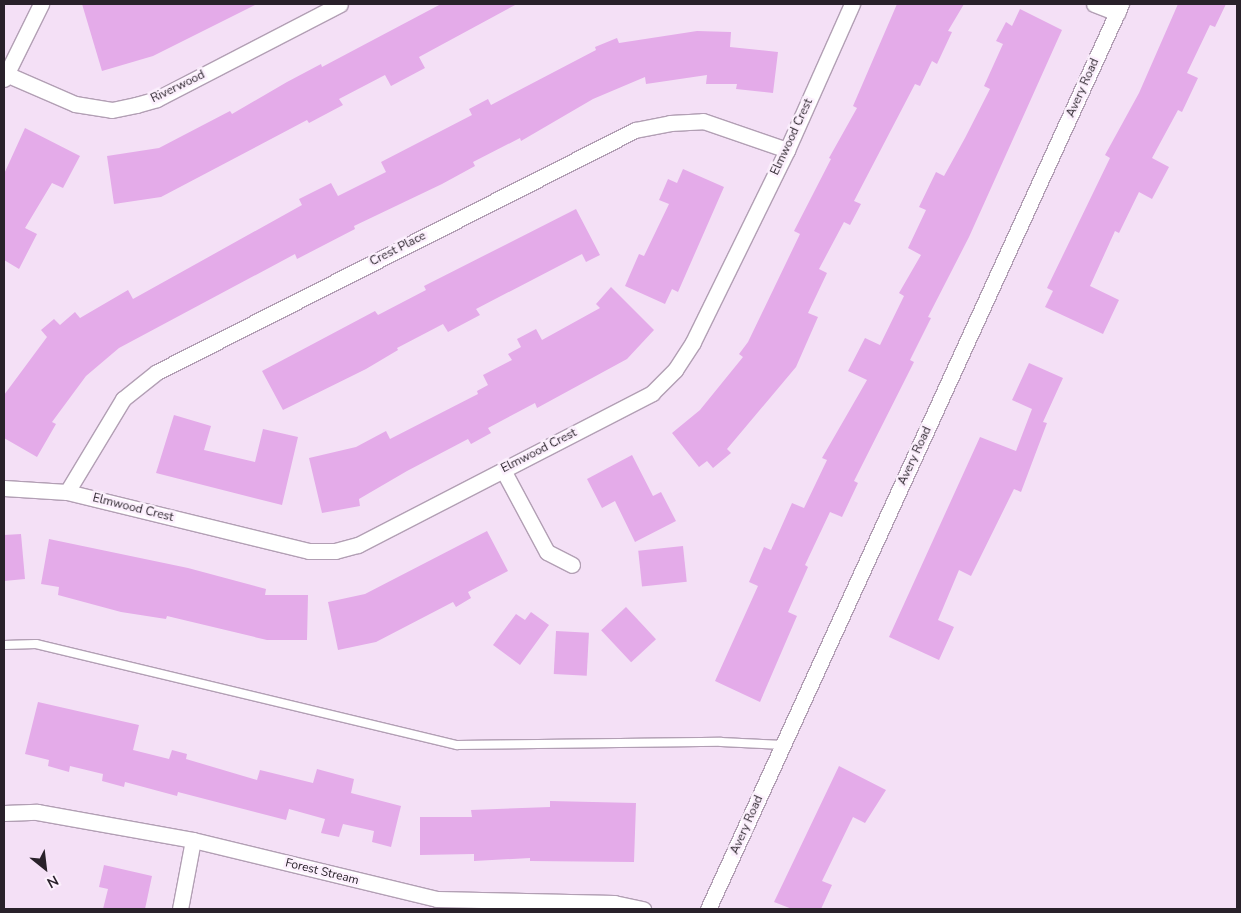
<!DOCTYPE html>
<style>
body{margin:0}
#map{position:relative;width:1241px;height:913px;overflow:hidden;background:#f4e0f6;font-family:"Nunito Sans",sans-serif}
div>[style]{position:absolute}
.building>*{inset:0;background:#e4abe9;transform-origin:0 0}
.roads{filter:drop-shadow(1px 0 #b29fb4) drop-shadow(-1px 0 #b29fb4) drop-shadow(0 1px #b29fb4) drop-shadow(0 -1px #b29fb4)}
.lane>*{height:8px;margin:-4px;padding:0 4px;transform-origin:4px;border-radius:4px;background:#fff}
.street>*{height:15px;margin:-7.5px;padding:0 7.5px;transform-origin:7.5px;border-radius:7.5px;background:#fff}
span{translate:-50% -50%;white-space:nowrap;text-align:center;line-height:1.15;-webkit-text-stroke:5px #fcf0fd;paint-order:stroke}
.street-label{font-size:12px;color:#29212a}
.frame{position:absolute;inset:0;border:5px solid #29212a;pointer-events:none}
.north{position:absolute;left:20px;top:843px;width:50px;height:50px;-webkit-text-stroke:4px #fcf0fd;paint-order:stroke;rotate:151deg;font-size:14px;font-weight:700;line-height:20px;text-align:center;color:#29212a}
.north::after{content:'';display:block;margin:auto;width:18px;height:22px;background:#29212a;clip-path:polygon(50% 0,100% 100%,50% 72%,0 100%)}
</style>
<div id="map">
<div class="building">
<i style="clip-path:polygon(82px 4px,257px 4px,153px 56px,102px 71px)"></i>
<i style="clip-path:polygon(441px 4px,517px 4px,419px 57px,425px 68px,391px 86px,385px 75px,339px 99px,343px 105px,309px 123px,307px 120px,161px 197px,114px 204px,107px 156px,159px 148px,230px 111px,232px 114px,287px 82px,321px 64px,322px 67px)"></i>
<i style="clip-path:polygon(897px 4px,964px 4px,948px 31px,952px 32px,937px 64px,932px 61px,920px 86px,915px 84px,854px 201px,861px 204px,850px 225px,844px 222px,819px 269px,827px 273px,808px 313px,818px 317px,796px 367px,727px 449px,731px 453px,713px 468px,707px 461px,699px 467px,672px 433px,700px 410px,743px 357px,739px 354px,748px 342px,800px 234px,794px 231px,831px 159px,829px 158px,857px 108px,853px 106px)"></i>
<i style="clip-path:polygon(1178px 4px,1226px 4px,1215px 27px,1210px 25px,1187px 73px,1198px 78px,1182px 112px,1178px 110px,1152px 158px,1169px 167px,1152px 199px,1139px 192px,1119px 233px,1115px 231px,1090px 286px,1119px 300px,1103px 334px,1045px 307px,1053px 291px,1047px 288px,1110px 158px,1105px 155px,1139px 93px)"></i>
<i style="clip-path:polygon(1020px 9px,1062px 30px,969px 237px,928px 317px,931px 318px,910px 360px,914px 362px,854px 481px,858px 483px,842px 517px,830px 512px,805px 565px,808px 567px,788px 612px,797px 616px,760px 702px,715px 681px,758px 586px,749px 582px,764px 547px,771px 550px,792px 503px,804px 508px,827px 460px,822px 458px,867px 380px,848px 371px,865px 338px,880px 345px,904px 296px,899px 293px,921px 255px,908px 248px,926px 210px,919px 207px,936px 172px,944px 176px,965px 138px,990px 89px,984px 86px,1003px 44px,996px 41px,1006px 22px,1012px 26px)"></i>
<i style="clip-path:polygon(697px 31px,731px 32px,730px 47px,778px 52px,773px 93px,736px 89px,737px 84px,706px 84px,707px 75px,646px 84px,645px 77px,593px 99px,521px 141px,520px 138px,473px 162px,475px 166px,442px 184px,354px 226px,355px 229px,297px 259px,295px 254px,119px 348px,86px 376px,52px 422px,56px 424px,37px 457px,4px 438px,4px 395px,47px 337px,41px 330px,54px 319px,60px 325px,75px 312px,80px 318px,128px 290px,133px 299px,302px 205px,299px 199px,331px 183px,338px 196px,386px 172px,381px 162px,472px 115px,469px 109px,488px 99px,491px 105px,596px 50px,595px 47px,617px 38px,619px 43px)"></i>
<i style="clip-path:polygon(25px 128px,80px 156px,63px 188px,52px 183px,25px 228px,37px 234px,19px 269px,4px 260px,4px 174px)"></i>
<i style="clip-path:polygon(683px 169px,724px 187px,678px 292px,672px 289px,665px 304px,625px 286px,639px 254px,644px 256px,669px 204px,659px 200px,668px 179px,677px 183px)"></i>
<i style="clip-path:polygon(576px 209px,600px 255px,586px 262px,582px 254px,476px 309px,480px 315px,448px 332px,443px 324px,397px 348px,398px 350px,366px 369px,283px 410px,262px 371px,375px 311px,378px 315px,426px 290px,424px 286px)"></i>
<i style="clip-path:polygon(611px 287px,654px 330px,627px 359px,537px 408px,535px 403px,488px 428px,491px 433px,471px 444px,468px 439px,407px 471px,359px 499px,360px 506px,322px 513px,309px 458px,356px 447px,386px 431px,390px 439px,478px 394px,477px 391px,488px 385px,483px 375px,512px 360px,508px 354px,521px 347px,517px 339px,536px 329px,542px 340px,600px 308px,596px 304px)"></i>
<i style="clip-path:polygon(1029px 363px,1063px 378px,1043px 422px,1047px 423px,1021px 492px,1014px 489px,971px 576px,959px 570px,938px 620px,954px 627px,939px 660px,889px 637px,980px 437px,1016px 451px,1032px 409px,1012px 400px)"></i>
<i style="clip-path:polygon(174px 415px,211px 426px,204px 450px,255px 462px,263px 429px,298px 437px,282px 505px,156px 473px)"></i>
<i style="clip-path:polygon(632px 455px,653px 496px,661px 492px,676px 521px,635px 542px,615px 501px,602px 508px,587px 479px)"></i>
<i style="clip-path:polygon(487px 531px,508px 571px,468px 592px,471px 598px,456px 607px,453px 602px,376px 642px,338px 650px,328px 602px,365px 594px)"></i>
<i style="clip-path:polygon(21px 534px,25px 579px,4px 581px,4px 535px)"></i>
<i style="clip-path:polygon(49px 539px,188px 568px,266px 589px,265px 595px,308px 595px,307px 640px,267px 640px,167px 616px,166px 619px,121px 612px,58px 595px,59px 587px,41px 584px)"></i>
<i style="left:683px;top:546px;width:36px;height:45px;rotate:84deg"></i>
<i style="left:626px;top:607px;width:44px;height:34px;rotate:47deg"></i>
<i style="clip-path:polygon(531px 612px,549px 625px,520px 665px,493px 645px,516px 614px,525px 620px)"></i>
<i style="left:556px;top:631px;width:33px;height:43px;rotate:3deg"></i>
<i style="clip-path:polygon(38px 702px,139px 725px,133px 750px,169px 759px,172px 750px,187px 754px,186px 759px,257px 780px,260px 770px,313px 783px,317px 769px,354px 779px,351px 793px,401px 806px,391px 847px,372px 842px,374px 831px,343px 824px,339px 837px,321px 833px,325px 819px,289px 809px,286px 820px,178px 792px,177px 796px,125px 782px,124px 787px,102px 781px,103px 774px,70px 766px,69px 772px,48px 766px,49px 760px,25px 754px)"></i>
<i style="clip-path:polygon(839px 766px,886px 790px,865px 823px,853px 817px,822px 881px,832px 885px,821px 909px,792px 909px,774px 902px)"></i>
<i style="clip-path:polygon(550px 801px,636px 803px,634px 862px,530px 861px,530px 858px,474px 861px,474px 854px,420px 855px,420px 817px,472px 817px,471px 810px,550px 807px)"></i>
<i style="clip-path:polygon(104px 865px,152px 876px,145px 909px,103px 909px,108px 889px,99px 887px)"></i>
</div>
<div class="roads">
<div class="lane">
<i style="left:4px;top:645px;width:32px;rotate:-2deg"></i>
<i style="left:36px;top:644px;width:433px;rotate:13.5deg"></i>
<i style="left:457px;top:745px;width:264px;rotate:-0.7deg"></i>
<i style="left:721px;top:742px;width:62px;rotate:2.8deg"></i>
</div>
<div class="street">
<i style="left:1094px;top:4px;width:25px;rotate:21deg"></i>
<i style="left:6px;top:74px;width:75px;rotate:23.5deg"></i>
<i style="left:75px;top:104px;width:37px;rotate:9deg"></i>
<i style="left:112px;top:110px;width:25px;rotate:-12deg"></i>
<i style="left:136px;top:105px;width:22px;rotate:-16deg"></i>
<i style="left:157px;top:99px;width:206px;rotate:-27.4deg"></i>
<i style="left:4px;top:79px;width:84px;rotate:-63.7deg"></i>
<i style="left:503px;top:470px;width:93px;rotate:61.8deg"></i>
<i style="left:547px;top:552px;width:28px;rotate:27deg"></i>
<i style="left:4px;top:488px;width:63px;rotate:3.6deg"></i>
<i style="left:67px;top:492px;width:249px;rotate:13.7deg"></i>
<i style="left:309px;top:551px;width:26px"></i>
<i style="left:335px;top:551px;width:24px;rotate:-15deg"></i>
<i style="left:358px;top:545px;width:331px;rotate:-27.3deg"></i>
<i style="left:652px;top:393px;width:33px;rotate:-45deg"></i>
<i style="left:675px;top:370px;width:33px;rotate:-57deg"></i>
<i style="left:693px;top:342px;width:214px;rotate:-63.9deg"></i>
<i style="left:787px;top:150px;width:160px;rotate:-66deg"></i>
<i style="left:67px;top:492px;width:109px;rotate:-58.9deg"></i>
<i style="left:123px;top:399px;width:43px;rotate:-38.5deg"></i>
<i style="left:157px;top:372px;width:536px;rotate:-26.85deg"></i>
<i style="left:635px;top:130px;width:36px;rotate:-11deg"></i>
<i style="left:670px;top:123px;width:33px;rotate:-3deg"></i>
<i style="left:703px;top:121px;width:89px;rotate:19deg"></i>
<i style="left:4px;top:813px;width:33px;rotate:-2deg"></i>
<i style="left:37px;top:812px;width:158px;rotate:10.2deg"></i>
<i style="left:193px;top:840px;width:251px;rotate:13.6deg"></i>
<i style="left:437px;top:899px;width:177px;rotate:1.3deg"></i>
<i style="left:614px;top:903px;width:30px;rotate:12deg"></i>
<i style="left:180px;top:909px;width:70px;rotate:-79.3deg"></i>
<i style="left:708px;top:909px;width:995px;rotate:-65.47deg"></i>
</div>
</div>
<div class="street-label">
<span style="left:178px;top:87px;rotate:-26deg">Riverwood</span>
<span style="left:1083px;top:88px;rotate:-66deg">Avery Road</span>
<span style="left:792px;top:137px;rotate:-65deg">Elmwood Crest</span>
<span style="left:398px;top:249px;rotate:-27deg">Crest Place</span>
<span style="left:539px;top:451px;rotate:-27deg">Elmwood Crest</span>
<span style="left:915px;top:456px;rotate:-65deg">Avery Road</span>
<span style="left:133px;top:508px;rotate:14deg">Elmwood Crest</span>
<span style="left:747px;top:825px;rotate:-66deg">Avery Road</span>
<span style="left:322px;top:872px;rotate:14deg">Forest Stream</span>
</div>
<div class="frame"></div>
<div class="north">N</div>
</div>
